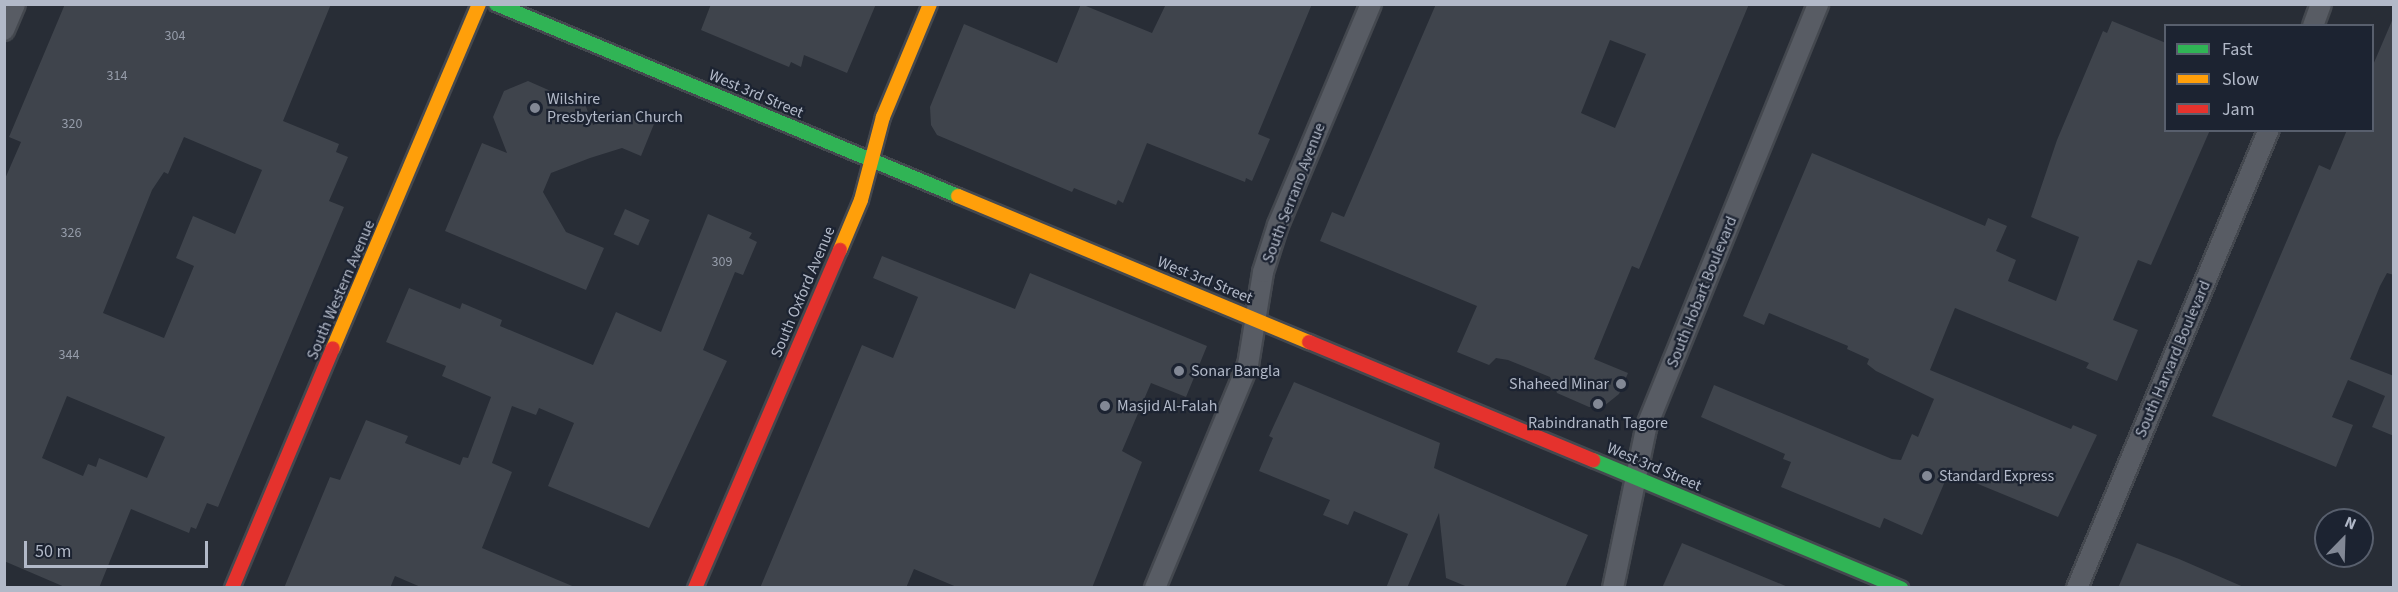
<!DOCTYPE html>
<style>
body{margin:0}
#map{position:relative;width:2398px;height:592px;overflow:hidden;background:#282d36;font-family:"Source Sans 3",sans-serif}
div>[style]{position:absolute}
.building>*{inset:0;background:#3f444c;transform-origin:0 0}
.roads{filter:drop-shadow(2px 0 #44484f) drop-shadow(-2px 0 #44484f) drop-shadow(0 2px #44484f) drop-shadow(0 -2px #44484f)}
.street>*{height:20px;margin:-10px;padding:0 10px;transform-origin:10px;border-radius:10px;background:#585c64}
.fast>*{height:14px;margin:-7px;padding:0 7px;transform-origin:7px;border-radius:7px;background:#30b455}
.slow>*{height:14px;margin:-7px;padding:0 7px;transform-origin:7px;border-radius:7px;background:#ff9f0a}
.jam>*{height:14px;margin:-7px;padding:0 7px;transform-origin:7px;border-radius:7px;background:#e5322d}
.dots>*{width:16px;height:16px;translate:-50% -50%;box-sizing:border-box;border:3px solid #1c2331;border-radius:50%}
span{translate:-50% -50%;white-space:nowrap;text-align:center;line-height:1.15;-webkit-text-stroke:4.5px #1c2331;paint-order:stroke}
.number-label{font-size:14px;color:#959ca9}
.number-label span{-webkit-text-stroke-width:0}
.street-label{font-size:16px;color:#b2b9c8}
.poi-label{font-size:16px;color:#b2b9c8}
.left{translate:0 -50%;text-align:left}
.right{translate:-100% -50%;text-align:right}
.frame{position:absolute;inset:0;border:6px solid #b2b9c8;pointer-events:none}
.legend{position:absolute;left:2164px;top:24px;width:210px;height:108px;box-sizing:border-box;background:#1c2331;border:2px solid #585f6d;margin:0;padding:8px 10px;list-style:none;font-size:18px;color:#b2b9c8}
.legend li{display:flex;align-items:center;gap:12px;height:30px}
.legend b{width:30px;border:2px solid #585f6d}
.north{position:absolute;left:2314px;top:508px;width:60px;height:60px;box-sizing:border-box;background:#1c2331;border:2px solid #585f6d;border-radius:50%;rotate:23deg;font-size:16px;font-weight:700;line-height:24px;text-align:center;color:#b2b9c8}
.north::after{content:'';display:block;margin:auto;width:21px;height:27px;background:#828895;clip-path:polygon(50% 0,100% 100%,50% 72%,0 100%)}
.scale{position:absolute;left:24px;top:541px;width:184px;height:27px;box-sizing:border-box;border:3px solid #b2b9c8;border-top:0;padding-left:8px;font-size:18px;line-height:21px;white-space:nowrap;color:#b2b9c8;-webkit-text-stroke:4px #1c2331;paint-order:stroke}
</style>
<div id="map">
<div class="building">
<i style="clip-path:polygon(evenodd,65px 4px,331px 4px,283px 121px,339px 144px,336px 152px,348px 157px,329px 201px,344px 207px,218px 507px,207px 503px,196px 529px,191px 527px,189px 533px,131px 509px,99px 588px,67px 588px,4px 561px,4px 181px,21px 142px,9px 137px,65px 4px,184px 137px,262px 170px,235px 234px,193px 216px,176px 258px,194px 266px,164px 338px,103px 313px,152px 190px,164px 172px,168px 174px,184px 137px,65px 4px,67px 396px,165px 437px,147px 478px,99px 458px,96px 467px,88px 464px,83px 476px,42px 458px,67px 396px)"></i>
<i style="clip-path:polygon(711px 4px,876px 4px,847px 73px,804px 55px,801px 67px,791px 62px,789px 67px,701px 30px)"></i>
<i style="clip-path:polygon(1081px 4px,1152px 33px,1166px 4px,1312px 4px,1258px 134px,1270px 139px,1252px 181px,1246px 178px,1245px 182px,1147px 143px,1123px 203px,1118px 200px,1116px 205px,1074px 188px,1072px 192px,937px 135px,931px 125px,930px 107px,964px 24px,1057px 63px)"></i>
<i style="clip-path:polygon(evenodd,1436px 4px,1749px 4px,1639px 269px,1632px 266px,1594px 359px,1628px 373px,1619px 394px,1604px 406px,1589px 407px,1557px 393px,1550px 377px,1508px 360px,1496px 358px,1489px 365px,1457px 352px,1477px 306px,1320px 241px,1332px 212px,1344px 217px,1436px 4px,1610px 40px,1646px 54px,1615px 128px,1581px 113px,1610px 40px)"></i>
<i style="clip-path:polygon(2394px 16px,2394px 275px,2387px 273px,2380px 286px,2350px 359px,2394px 376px,2394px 436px,2372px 427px,2385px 396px,2348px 380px,2332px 417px,2353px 425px,2336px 467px,2212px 416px,2319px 165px,2330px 170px,2347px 130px,2373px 130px,2373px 65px)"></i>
<i style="clip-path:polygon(2112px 21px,2166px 43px,2166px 130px,2210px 130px,2151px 265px,2138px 260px,2113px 320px,2138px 330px,2117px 381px,2086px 368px,2089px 363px,1955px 308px,1930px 370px,2071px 429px,2073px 425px,2097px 435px,2058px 517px,1949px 472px,1922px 535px,1884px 518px,1880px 528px,1781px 487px,1791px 462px,1783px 459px,1785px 454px,1701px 417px,1714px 385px,1892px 459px,1901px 460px,1912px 434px,1918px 437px,1934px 399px,1876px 371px,1867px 364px,1869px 359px,1847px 349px,1848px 346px,1769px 313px,1764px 325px,1743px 316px,1812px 153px,1985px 226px,1988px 218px,2007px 226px,1996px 251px,2016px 260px,2008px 281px,2056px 301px,2079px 237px,2031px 217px,2057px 140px,2103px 31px,2107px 33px)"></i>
<i style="clip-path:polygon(528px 81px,553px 92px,558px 107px,583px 99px,593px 125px,626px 111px,654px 124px,641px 156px,622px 148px,590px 158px,551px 173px,543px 192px,566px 232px,604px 248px,586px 290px,445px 231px,482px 143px,507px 153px,493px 117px,504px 91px)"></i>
<i style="left:625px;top:209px;width:27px;height:28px;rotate:24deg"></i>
<i style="clip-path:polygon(708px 214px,752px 233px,749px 238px,757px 242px,743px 275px,735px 272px,703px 350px,727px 361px,649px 528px,548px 486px,574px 423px,539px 408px,536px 415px,512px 406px,492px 463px,512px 472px,482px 548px,577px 588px,423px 588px,395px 576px,390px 588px,284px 588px,330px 477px,340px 480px,366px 420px,408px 436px,405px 443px,460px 465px,463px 457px,468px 458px,491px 397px,442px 376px,446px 366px,386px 342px,409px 288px,460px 309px,462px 303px,502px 320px,500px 326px,593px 365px,616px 312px,661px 332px)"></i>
<i style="clip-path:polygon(882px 256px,1015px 309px,1030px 273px,1207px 346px,1186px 397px,1151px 383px,1122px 451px,1142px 462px,1092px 588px,959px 588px,914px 569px,906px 588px,760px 588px,862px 345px,893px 358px,918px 297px,873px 278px)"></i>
<i style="clip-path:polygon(1294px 382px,1440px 443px,1434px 468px,1588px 535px,1565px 588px,1470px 588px,1446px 578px,1439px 513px,1407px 588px,1386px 588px,1408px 534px,1354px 511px,1348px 525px,1323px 515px,1330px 500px,1259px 471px,1273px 438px,1269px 436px)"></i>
<i style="clip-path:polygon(1682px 543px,1788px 587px,1788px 588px,1662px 588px)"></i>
<i style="clip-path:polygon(2137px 543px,2179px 559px,2246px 588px,2118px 588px)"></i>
</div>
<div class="roads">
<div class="street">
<i style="left:2313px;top:26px;width:23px;rotate:-70deg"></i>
<i style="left:4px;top:30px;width:28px;rotate:-67deg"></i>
<i style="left:1155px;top:588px;width:242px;rotate:-67.4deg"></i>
<i style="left:1248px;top:365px;width:94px;rotate:-80.8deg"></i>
<i style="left:1263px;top:272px;width:49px;rotate:-72.3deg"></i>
<i style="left:1278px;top:225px;width:240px;rotate:-67.2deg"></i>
<i style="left:1613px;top:588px;width:163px;rotate:-78.3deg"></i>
<i style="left:1646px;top:428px;width:458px;rotate:-67.9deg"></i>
<i style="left:2077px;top:588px;width:497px;rotate:-67.3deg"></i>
</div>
<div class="fast">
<i style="left:496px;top:4px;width:500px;rotate:22.57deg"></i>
<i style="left:1593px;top:460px;width:334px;rotate:22.6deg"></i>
</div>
<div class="slow">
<i style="left:958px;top:196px;width:380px;rotate:22.6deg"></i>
<i style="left:840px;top:250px;width:54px;rotate:-67.2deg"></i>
<i style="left:861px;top:200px;width:86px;rotate:-75.2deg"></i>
<i style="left:883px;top:117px;width:122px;rotate:-67.4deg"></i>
<i style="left:333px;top:348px;width:374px;rotate:-67deg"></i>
</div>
<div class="jam">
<i style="left:1309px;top:342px;width:308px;rotate:22.6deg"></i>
<i style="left:232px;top:588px;width:260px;rotate:-67.2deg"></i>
<i style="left:695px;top:588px;width:368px;rotate:-66.8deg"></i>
</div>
</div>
<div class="dots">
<i style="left:535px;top:108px;background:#828895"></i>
<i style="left:1179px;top:371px;background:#828895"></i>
<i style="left:1621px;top:384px;background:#828895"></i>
<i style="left:1598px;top:404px;background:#828895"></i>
<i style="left:1105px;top:406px;background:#828895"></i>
<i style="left:1927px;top:476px;background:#828895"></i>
</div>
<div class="number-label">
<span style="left:175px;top:36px">304</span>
<span style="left:117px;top:76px">314</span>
<span style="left:72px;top:124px">320</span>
<span style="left:71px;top:233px">326</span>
<span style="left:722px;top:262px">309</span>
<span style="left:69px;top:355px">344</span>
</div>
<div class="street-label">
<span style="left:756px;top:94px;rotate:23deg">West 3rd Street</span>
<span style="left:1294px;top:193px;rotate:-69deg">South Serrano Avenue</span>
<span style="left:1205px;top:280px;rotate:22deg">West 3rd Street</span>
<span style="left:341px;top:290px;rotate:-67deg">South Western Avenue</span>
<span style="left:803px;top:292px;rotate:-67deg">South Oxford Avenue</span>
<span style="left:1702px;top:292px;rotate:-68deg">South Hobart Boulevard</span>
<span style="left:2173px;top:359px;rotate:-67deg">South Harvard Boulevard</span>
<span style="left:1654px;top:467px;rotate:23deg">West 3rd Street</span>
</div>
<div class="poi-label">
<span class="left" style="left:547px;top:108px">Wilshire<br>Presbyterian Church</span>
<span class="left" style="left:1191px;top:371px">Sonar Bangla</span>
<span class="right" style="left:1609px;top:384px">Shaheed Minar</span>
<span class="left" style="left:1117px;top:406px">Masjid Al-Falah</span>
<span style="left:1598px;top:423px">Rabindranath Tagore</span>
<span class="left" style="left:1939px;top:476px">Standard Express</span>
</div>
<div class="frame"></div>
<ul class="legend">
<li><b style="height:8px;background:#30b455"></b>Fast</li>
<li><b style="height:8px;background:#ff9f0a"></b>Slow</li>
<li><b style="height:8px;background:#e5322d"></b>Jam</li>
</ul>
<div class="north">N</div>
<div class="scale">50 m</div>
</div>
